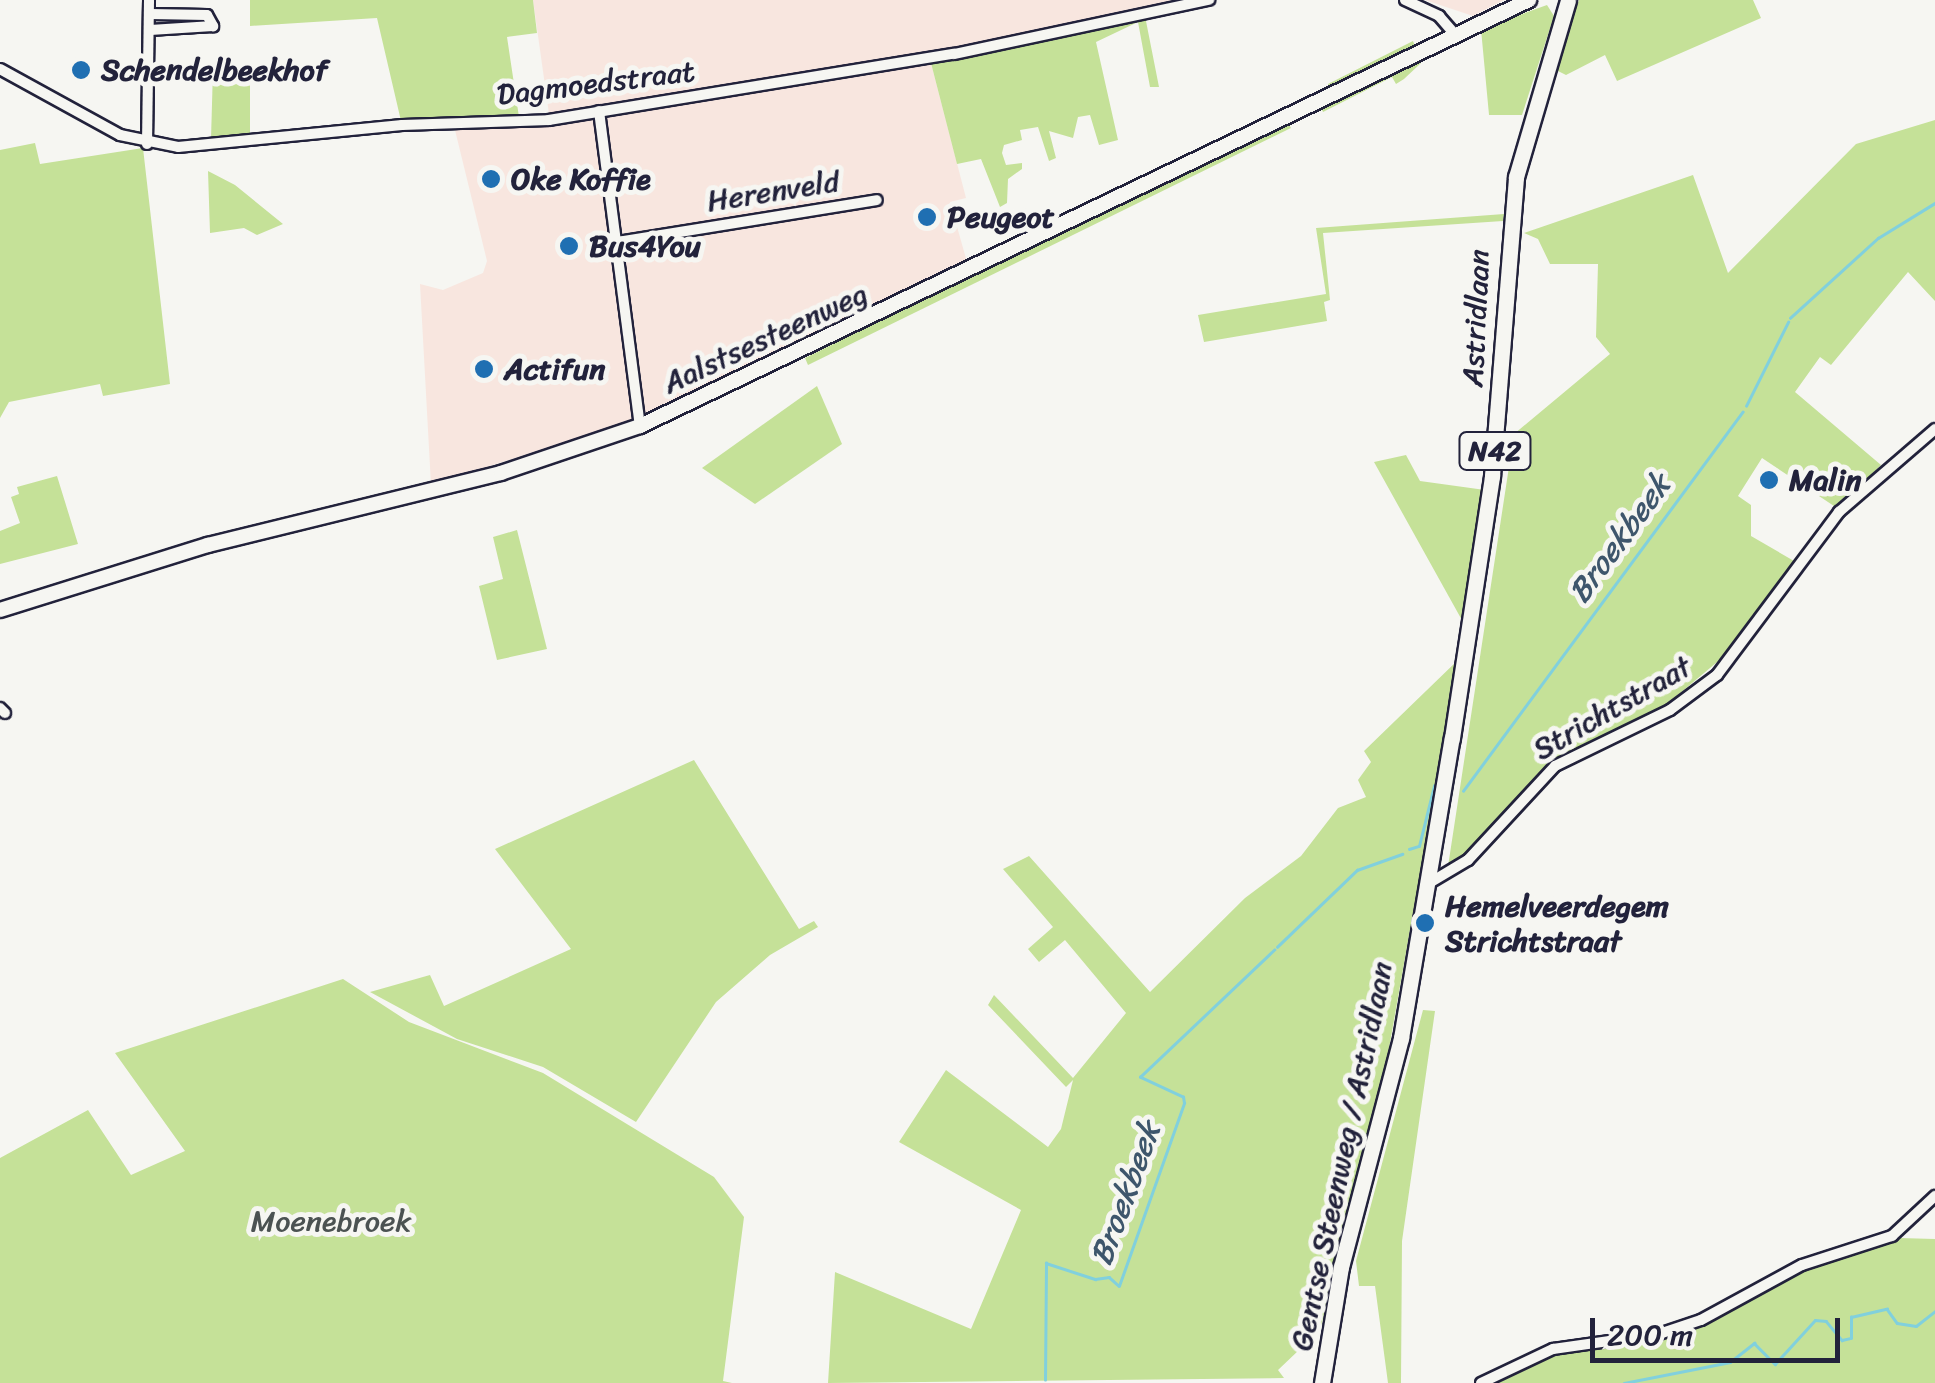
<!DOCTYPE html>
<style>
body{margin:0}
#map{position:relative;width:1935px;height:1383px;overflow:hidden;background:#f6f6f2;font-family:Sriracha,sans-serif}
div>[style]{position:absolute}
.built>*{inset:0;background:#f8e6df}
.green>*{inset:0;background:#c5e198}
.stream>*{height:2.5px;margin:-1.25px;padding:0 1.25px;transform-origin:1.25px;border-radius:1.25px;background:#81d0dd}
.roads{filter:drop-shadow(2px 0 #22223b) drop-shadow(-2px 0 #22223b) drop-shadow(0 2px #22223b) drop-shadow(0 -2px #22223b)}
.minor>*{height:10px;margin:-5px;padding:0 5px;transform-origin:5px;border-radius:5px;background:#f6f6f2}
.secondary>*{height:14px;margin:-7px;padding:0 7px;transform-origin:7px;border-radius:7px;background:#f6f6f2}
.primary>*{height:15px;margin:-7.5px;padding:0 7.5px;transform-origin:7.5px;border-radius:7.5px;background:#f6f6f2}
.dots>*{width:28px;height:28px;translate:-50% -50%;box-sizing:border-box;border:5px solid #f6f6f2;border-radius:50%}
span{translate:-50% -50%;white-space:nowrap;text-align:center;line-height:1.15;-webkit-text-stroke:10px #f6f6f2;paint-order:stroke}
.shield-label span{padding:2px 8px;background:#f6f6f2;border:2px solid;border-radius:8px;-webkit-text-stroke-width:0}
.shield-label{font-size:28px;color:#22223b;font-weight:700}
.poi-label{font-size:30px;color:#22223b;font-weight:700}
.left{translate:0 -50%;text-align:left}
.street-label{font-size:30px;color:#22223b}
.park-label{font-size:30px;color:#4b5252}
.water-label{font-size:32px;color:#3e566c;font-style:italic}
.scale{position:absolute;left:1590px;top:1318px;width:250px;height:45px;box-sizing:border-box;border:5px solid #22223b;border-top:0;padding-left:12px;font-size:30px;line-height:35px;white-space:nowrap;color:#22223b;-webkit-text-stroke:8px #f6f6f2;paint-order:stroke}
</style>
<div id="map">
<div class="built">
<i style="clip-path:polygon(533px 0,1175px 0,924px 54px,549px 114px)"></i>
<i style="clip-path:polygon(1425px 0,1504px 0,1473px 16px)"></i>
<i style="clip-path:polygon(931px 63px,966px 198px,950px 202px,967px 262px,655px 413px,431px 485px,420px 284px,443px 290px,483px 273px,487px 261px,454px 126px,641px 108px)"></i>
</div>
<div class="green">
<i style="clip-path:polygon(250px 0,533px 0,537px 33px,507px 37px,519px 117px,401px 121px,377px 18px,250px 26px)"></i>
<i style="clip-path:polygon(1579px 0,1753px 0,1761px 18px,1617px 81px,1605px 55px,1566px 75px,1554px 69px)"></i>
<i style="clip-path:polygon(1547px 5px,1554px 16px,1522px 115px,1489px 115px,1481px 29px)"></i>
<i style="clip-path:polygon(1145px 16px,1159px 87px,1150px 87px,1138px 22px,1096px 42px,1118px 140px,1099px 145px,1090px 115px,1078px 117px,1073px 138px,1049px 131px,1056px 158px,1049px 161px,1038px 127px,1020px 130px,1022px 140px,1004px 145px,1002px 153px,1006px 165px,1022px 163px,1022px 169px,1008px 179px,1007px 203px,1000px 207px,981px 159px,957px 164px,931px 63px)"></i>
<i style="clip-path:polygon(1413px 41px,1421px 63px,1404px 79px,1396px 84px,1392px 77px,1323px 112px,1319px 103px,1333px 96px,1328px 84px)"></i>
<i style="clip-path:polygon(236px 67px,250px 70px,250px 135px,211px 139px,213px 69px)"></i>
<i style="clip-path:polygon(1286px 120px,1291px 128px,808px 365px,805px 358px)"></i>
<i style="clip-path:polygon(1935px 120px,1935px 301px,1908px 272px,1831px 365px,1820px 357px,1795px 392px,1881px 465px,1837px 508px,1762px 458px,1738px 496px,1751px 505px,1751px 536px,1794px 561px,1735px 647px,1660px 710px,1545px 767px,1447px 873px,1514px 434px,1610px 354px,1596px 337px,1598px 264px,1550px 264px,1538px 239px,1524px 233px,1693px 175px,1728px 273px,1856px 144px)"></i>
<i style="clip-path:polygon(35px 143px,40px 164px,143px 148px,170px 384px,103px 396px,100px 384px,9px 402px,0 418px,0 150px)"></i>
<i style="clip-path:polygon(208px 171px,235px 185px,283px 224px,257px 235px,244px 228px,210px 233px)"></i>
<i style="clip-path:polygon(1504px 214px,1503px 221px,1323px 233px,1330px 300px,1324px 302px,1327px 321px,1204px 342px,1198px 315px,1326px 294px,1316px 228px)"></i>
<i style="clip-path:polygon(817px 386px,842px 444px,755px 504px,702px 468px)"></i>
<i style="clip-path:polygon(1406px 455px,1420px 481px,1485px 490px,1463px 622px,1374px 462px)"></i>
<i style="clip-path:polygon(57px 476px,78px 544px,0 564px,0 531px,20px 523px,11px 497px,19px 494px,17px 487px)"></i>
<i style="clip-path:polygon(517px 530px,547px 649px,497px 660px,479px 586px,503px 579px,493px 537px)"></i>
<i style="clip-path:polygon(1458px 660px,1378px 1110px,1320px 1330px,1278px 1370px,1284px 1378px,828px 1383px,835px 1272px,971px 1329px,1021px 1210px,899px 1142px,946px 1070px,1048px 1147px,1061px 1129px,1073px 1080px,1066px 1087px,988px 1005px,994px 995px,1073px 1078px,1126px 1013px,1065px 940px,1039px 962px,1028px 949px,1053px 927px,1003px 869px,1029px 856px,1150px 992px,1245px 898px,1301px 856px,1338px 808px,1366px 797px,1358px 780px,1371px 762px,1364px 751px)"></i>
<i style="clip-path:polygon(694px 760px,799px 929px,814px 921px,818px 927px,770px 955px,716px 1002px,636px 1122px,543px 1067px,457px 1039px,370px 992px,430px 975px,444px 1006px,571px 949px,495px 849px)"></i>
<i style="clip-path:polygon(1426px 910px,1433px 913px,1393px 1108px,1389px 1107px)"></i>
<i style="clip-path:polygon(343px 979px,409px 1022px,543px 1073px,714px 1177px,744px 1217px,723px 1381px,732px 1383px,0 1383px,0 1158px,88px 1110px,131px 1175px,185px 1151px,115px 1053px)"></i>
<i style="clip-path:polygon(1423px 1010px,1435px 1011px,1402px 1241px,1401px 1383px,1388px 1383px,1375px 1286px,1359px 1286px,1356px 1261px)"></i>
<i style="clip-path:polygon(1899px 1238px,1935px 1239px,1935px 1383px,1489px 1383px,1559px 1352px,1659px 1338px,1803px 1267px)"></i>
</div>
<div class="stream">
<i style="left:1790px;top:318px;width:119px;rotate:-42.3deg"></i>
<i style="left:1878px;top:238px;width:67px;rotate:-31.6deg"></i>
<i style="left:1746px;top:406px;width:94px;rotate:-63.4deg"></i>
<i style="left:1463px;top:791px;width:471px;rotate:-53.6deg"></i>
<i style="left:1409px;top:849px;width:10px;rotate:-17deg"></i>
<i style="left:1419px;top:846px;width:62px;rotate:-76deg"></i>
<i style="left:1277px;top:947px;width:111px;rotate:-43.9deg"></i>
<i style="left:1357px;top:870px;width:48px;rotate:-19.6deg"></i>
<i style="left:1045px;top:1380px;width:117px;rotate:-89.5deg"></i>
<i style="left:1046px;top:1263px;width:52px;rotate:18.1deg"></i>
<i style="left:1095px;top:1279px;width:14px;rotate:-8deg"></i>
<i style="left:1109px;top:1277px;width:13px;rotate:42deg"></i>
<i style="left:1119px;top:1286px;width:194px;rotate:-70.4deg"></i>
<i style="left:1184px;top:1103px;width:6px;rotate:-99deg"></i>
<i style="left:1183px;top:1097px;width:47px;rotate:-155.1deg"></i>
<i style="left:1140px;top:1077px;width:185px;rotate:-43.5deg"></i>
<i style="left:1624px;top:1383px;width:108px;rotate:-11.2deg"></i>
<i style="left:1730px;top:1362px;width:31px;rotate:-38deg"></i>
<i style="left:1754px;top:1343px;width:30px;rotate:45deg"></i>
<i style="left:1775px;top:1364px;width:59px;rotate:-47.7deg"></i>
<i style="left:1815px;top:1320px;width:11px;rotate:5deg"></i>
<i style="left:1826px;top:1321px;width:25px;rotate:50deg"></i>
<i style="left:1842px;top:1340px;width:9px;rotate:-13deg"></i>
<i style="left:1851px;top:1338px;width:21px;rotate:-90deg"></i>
<i style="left:1851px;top:1317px;width:37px;rotate:-13deg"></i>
<i style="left:1887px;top:1309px;width:17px;rotate:54deg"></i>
<i style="left:1897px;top:1323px;width:19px;rotate:9deg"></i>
<i style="left:1916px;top:1326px;width:24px;rotate:-38deg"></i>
</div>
<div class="roads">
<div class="minor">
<i style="left:1405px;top:0;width:38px;rotate:25deg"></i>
<i style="left:1439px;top:16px;width:21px;rotate:49deg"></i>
<i style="left:150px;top:14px;width:57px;rotate:1deg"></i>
<i style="left:207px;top:15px;width:13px;rotate:61deg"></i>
<i style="left:213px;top:26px;width:63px;rotate:176.4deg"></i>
<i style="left:0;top:69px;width:137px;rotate:28.8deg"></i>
<i style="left:120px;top:135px;width:59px;rotate:11.7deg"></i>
<i style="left:178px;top:147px;width:225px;rotate:-5.6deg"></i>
<i style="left:402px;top:125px;width:147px;rotate:-1.9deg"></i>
<i style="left:549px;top:120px;width:410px;rotate:-9.3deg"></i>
<i style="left:954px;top:54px;width:261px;rotate:-12deg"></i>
<i style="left:599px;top:111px;width:318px;rotate:82.6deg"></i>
<i style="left:147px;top:144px;width:144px;rotate:-89.2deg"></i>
<i style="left:618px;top:242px;width:262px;rotate:-9.2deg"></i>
<i style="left:0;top:708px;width:7px;rotate:45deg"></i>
<i style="left:1426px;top:885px;width:49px;rotate:-30.8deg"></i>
<i style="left:1468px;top:860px;width:128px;rotate:-47.2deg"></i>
<i style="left:1555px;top:766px;width:128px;rotate:-26deg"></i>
<i style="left:1670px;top:710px;width:59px;rotate:-36.7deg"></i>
<i style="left:1717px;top:675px;width:204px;rotate:-53.2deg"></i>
<i style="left:1839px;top:512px;width:127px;rotate:-40.8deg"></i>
<i style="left:1481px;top:1383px;width:80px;rotate:-25.3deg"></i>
<i style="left:1553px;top:1349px;width:107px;rotate:-8.1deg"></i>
<i style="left:1659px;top:1334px;width:44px;rotate:-18.4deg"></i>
<i style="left:1701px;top:1320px;width:115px;rotate:-28.6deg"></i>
<i style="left:1802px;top:1265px;width:95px;rotate:-17.9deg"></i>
<i style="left:1892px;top:1236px;width:59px;rotate:-42.9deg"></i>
</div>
<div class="secondary">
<i style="left:0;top:610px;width:218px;rotate:-17.4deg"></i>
<i style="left:208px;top:545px;width:302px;rotate:-13.8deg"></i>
<i style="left:501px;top:473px;width:147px;rotate:-18.7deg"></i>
<i style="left:640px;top:426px;width:986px;rotate:-25.6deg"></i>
</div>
<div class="primary">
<i style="left:1322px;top:1383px;width:118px;rotate:-80.7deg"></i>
<i style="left:1341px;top:1267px;width:237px;rotate:-75.3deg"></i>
<i style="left:1401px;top:1038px;width:304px;rotate:-80.4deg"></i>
<i style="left:1452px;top:738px;width:265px;rotate:-81.3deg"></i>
<i style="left:1492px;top:476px;width:300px;rotate:-85.4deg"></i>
<i style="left:1516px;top:177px;width:184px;rotate:-73.6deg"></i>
</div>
</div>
<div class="dots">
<i style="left:81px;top:70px;background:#1f6fb2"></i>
<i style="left:491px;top:179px;background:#1f6fb2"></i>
<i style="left:927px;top:217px;background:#1f6fb2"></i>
<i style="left:569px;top:246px;background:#1f6fb2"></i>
<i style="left:484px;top:369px;background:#1f6fb2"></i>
<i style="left:1769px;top:480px;background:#1f6fb2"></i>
<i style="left:1425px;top:923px;background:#1f6fb2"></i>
</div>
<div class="shield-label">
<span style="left:1495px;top:451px">N42</span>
</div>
<div class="poi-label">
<span class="left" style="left:101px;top:70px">Schendelbeekhof</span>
<span class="left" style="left:511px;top:179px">Oke Koffie</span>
<span class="left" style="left:947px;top:217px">Peugeot</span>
<span class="left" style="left:589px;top:246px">Bus4You</span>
<span class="left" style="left:504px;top:369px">Actifun</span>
<span class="left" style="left:1789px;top:480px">Malin</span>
<span class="left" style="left:1445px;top:923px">Hemelveerdegem<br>Strichtstraat</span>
</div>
<div class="street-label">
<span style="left:596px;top:83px;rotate:-7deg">Dagmoedstraat</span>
<span style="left:773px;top:191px;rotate:-9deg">Herenveld</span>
<span style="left:1476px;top:318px;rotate:-87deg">Astridlaan</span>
<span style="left:765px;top:338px;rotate:-25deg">Aalstsesteenweg</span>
<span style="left:1612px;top:708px;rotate:-30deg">Strichtstraat</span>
<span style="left:1342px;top:1156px;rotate:-78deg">Gentse Steenweg / Astridlaan</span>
</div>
<div class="park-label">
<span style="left:331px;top:1221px">Moenebroek</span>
</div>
<div class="water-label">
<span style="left:1620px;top:539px;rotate:-54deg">Broekbeek</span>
<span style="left:1126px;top:1194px;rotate:-70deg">Broekbeek</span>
</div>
<div class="scale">200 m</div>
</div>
